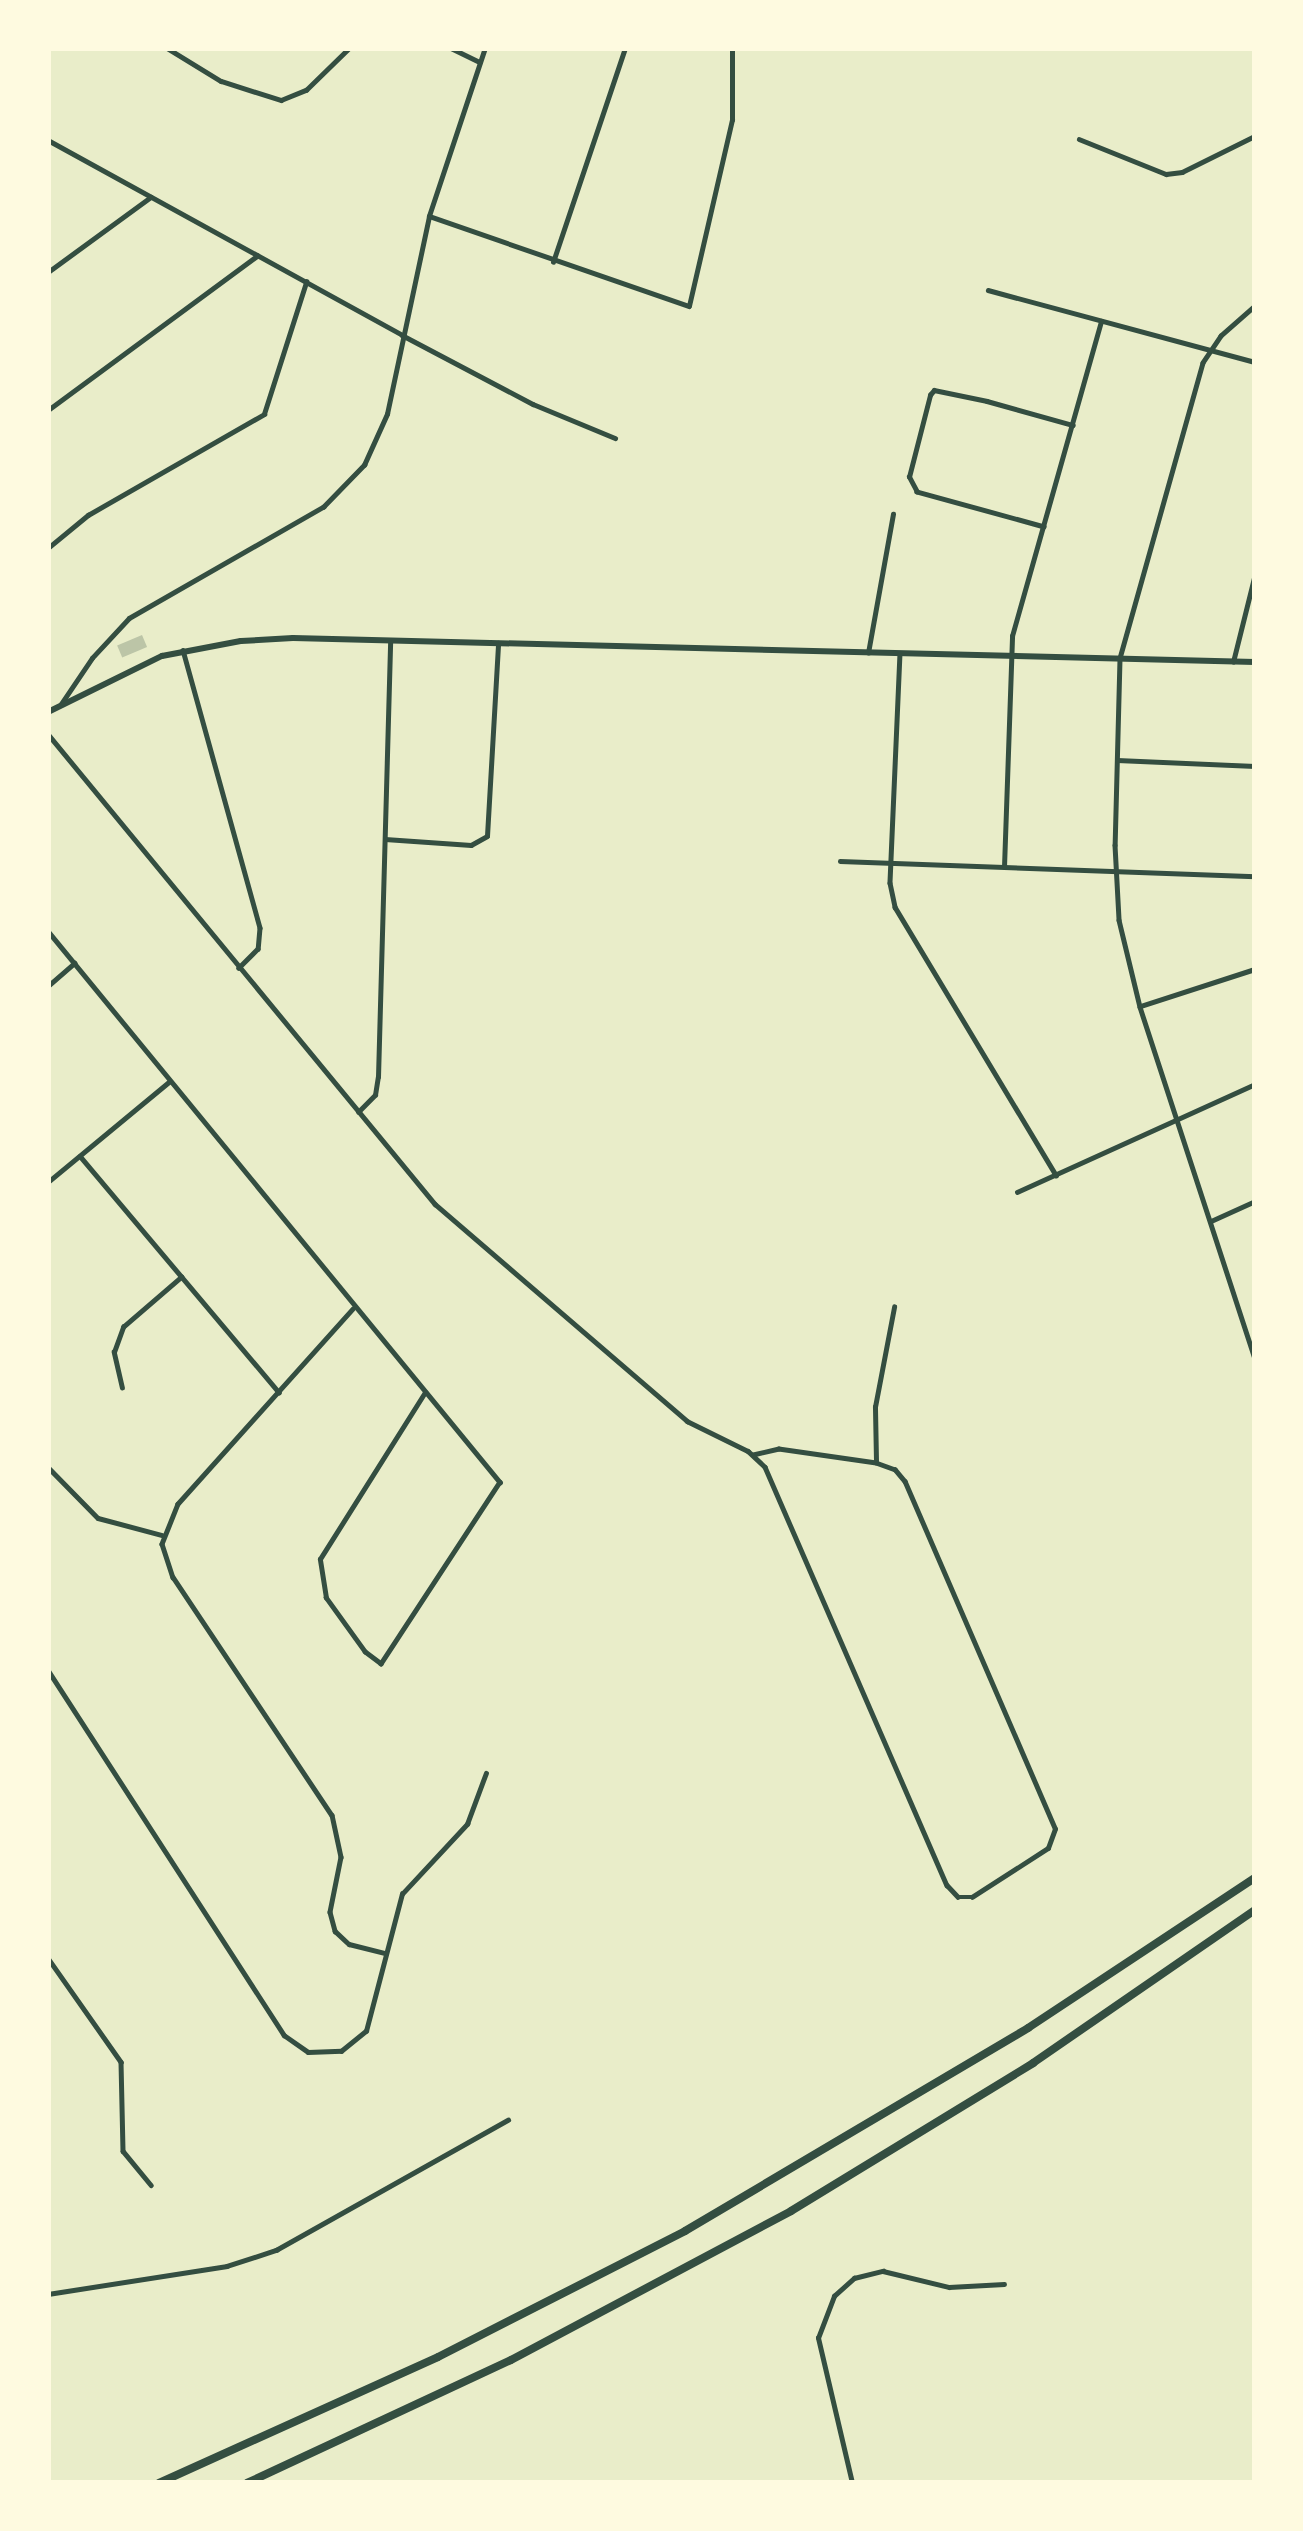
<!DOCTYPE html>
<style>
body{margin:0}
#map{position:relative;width:1303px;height:2531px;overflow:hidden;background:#e9edc9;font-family:"Titillium Web",sans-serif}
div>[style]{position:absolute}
.building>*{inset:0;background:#bcc5a7;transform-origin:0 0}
.minor>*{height:4.5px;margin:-2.25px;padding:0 2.25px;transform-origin:2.25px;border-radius:2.25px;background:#344e41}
.tertiary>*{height:4.5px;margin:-2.25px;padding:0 2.25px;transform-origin:2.25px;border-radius:2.25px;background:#344e41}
.primary>*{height:6px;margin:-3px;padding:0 3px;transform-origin:3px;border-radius:3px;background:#344e41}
.motorway>*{height:8px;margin:-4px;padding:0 4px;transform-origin:4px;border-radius:4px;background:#344e41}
span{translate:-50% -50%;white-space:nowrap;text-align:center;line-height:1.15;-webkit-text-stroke:9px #fefae0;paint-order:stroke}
.frame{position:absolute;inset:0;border:51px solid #fefae0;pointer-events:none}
</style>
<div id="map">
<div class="building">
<i style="left:142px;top:635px;width:13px;height:27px;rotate:67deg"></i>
</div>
<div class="minor">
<i style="left:167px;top:48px;width:63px;rotate:31.4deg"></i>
<i style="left:221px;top:81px;width:63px;rotate:17.6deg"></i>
<i style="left:281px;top:100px;width:27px;rotate:-22deg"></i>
<i style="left:306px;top:90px;width:60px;rotate:-44.3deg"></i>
<i style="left:451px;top:48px;width:32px;rotate:26deg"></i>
<i style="left:1079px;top:139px;width:94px;rotate:21.9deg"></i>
<i style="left:1166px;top:174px;width:16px;rotate:-7deg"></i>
<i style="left:1182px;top:172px;width:81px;rotate:-26.3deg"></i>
<i style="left:48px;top:140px;width:404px;rotate:28.8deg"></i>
<i style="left:402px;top:335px;width:148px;rotate:27.8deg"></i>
<i style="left:533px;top:404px;width:89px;rotate:22.5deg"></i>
<i style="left:429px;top:216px;width:275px;rotate:19.1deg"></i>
<i style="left:689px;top:306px;width:191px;rotate:-77deg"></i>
<i style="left:732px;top:120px;width:72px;rotate:-90deg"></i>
<i style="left:553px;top:262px;width:226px;rotate:-71.4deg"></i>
<i style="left:48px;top:272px;width:127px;rotate:-36.1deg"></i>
<i style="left:988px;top:290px;width:277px;rotate:15.1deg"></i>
<i style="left:1255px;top:306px;width:45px;rotate:138.6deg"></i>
<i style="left:1221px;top:336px;width:32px;rotate:124deg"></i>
<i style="left:1203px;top:363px;width:307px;rotate:105.7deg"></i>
<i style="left:1120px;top:659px;width:186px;rotate:91.5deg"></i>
<i style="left:1115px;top:845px;width:75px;rotate:86.9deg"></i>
<i style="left:1119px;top:920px;width:89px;rotate:76.4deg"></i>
<i style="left:1140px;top:1007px;width:369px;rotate:71.9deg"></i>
<i style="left:48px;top:410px;width:260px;rotate:-36.4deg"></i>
<i style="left:1044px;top:527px;width:132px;rotate:-164.6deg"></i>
<i style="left:917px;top:492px;width:17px;rotate:-118deg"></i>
<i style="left:909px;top:477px;width:85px;rotate:-75.6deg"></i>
<i style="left:930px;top:395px;width:6px;rotate:-51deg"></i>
<i style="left:934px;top:390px;width:54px;rotate:11.7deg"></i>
<i style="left:987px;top:401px;width:89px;rotate:15.6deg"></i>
<i style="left:48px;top:548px;width:52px;rotate:-39.5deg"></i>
<i style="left:88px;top:515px;width:203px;rotate:-29.8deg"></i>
<i style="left:264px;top:414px;width:139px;rotate:-72.3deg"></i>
<i style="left:183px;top:650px;width:288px;rotate:74.5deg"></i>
<i style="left:260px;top:928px;width:21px;rotate:95deg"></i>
<i style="left:258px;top:949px;width:27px;rotate:135deg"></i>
<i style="left:868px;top:653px;width:141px;rotate:-79.8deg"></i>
<i style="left:900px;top:653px;width:230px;rotate:92.5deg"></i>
<i style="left:890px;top:883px;width:25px;rotate:78deg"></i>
<i style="left:895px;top:907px;width:313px;rotate:59deg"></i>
<i style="left:1233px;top:662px;width:91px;rotate:-76deg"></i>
<i style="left:48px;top:734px;width:609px;rotate:50.53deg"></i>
<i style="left:435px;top:1204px;width:333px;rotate:40.7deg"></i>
<i style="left:687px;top:1421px;width:68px;rotate:26.2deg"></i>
<i style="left:748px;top:1451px;width:23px;rotate:43deg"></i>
<i style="left:765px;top:1467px;width:456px;rotate:66.5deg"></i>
<i style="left:947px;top:1885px;width:16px;rotate:47deg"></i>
<i style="left:958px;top:1897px;width:14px"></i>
<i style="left:972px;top:1897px;width:90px;rotate:-32.8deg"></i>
<i style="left:1048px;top:1848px;width:20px;rotate:-70deg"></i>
<i style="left:1055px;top:1829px;width:378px;rotate:-113.4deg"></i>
<i style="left:905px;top:1482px;width:16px;rotate:-130deg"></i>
<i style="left:895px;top:1470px;width:20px;rotate:-160deg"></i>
<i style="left:876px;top:1463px;width:98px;rotate:-171.8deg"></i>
<i style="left:779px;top:1449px;width:26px;rotate:167deg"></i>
<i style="left:1117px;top:760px;width:138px;rotate:2.5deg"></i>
<i style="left:385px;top:839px;width:86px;rotate:4deg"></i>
<i style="left:471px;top:845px;width:18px;rotate:-29deg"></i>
<i style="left:487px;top:836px;width:193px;rotate:-86.7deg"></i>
<i style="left:840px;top:861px;width:415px;rotate:2.1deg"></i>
<i style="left:1004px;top:867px;width:231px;rotate:-88deg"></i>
<i style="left:1012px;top:636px;width:327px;rotate:-74.2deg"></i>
<i style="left:48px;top:931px;width:713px;rotate:50.64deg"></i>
<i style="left:500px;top:1482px;width:217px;rotate:123.2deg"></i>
<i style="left:381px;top:1664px;width:20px;rotate:-143deg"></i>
<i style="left:365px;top:1652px;width:67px;rotate:-125.8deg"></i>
<i style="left:326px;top:1598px;width:39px;rotate:-99deg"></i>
<i style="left:320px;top:1559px;width:197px;rotate:-57.8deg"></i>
<i style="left:48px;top:986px;width:35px;rotate:-41deg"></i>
<i style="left:1141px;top:1006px;width:120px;rotate:-18deg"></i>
<i style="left:358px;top:1112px;width:24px;rotate:-45deg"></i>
<i style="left:375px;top:1095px;width:18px;rotate:-81deg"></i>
<i style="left:378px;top:1077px;width:436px;rotate:-88.4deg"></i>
<i style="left:80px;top:1156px;width:309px;rotate:49.9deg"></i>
<i style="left:48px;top:1182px;width:157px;rotate:-39.6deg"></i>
<i style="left:1017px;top:1192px;width:261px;rotate:-24.4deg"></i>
<i style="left:1211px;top:1221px;width:48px;rotate:-24.4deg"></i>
<i style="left:353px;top:1309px;width:262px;rotate:131.9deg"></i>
<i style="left:178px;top:1504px;width:43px;rotate:111.8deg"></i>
<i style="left:162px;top:1544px;width:35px;rotate:72deg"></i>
<i style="left:173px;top:1577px;width:286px;rotate:56.3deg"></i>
<i style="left:332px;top:1815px;width:43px;rotate:77.9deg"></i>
<i style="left:341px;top:1857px;width:56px;rotate:101.3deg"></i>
<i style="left:330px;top:1912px;width:20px;rotate:75deg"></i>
<i style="left:335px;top:1931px;width:19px;rotate:43deg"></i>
<i style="left:349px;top:1944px;width:38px;rotate:14deg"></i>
<i style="left:122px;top:1388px;width:37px;rotate:-103deg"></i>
<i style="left:114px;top:1352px;width:27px;rotate:-70deg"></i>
<i style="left:123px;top:1327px;width:77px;rotate:-40.8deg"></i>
<i style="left:876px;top:1461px;width:54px;rotate:-91.1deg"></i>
<i style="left:875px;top:1407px;width:102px;rotate:-79.2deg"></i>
<i style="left:48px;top:1467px;width:71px;rotate:45.6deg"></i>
<i style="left:98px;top:1518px;width:66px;rotate:14.9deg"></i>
<i style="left:48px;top:1670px;width:435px;rotate:57.1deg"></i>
<i style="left:284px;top:2035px;width:29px;rotate:35deg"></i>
<i style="left:308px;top:2052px;width:33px;rotate:-2deg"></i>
<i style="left:341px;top:2051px;width:32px;rotate:-39deg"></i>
<i style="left:366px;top:2031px;width:142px;rotate:-75.3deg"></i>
<i style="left:402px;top:1894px;width:96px;rotate:-47.1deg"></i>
<i style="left:467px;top:1824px;width:54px;rotate:-69.6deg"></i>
<i style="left:48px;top:1958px;width:127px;rotate:54.9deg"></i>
<i style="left:121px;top:2062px;width:89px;rotate:88.7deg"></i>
<i style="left:123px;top:2151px;width:44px;rotate:50.5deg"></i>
<i style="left:48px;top:2294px;width:181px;rotate:-8.9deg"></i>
<i style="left:227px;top:2266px;width:52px;rotate:-18.1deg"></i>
<i style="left:276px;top:2250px;width:266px;rotate:-29.3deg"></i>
<i style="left:852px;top:2483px;width:149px;rotate:-103.2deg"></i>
<i style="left:818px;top:2338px;width:45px;rotate:-69.1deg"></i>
<i style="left:834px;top:2296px;width:27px;rotate:-42deg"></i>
<i style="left:854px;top:2278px;width:30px;rotate:-14deg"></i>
<i style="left:883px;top:2271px;width:68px;rotate:13.6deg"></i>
<i style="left:949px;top:2287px;width:55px;rotate:-3.1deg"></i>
</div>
<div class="tertiary">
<i style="left:61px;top:704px;width:55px;rotate:-56deg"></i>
<i style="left:92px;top:658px;width:54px;rotate:-47.2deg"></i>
<i style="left:129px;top:618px;width:224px;rotate:-29.8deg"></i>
<i style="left:323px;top:507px;width:59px;rotate:-45.7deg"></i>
<i style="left:364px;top:465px;width:56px;rotate:-65.7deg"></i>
<i style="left:387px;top:414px;width:202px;rotate:-78deg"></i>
<i style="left:429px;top:216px;width:177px;rotate:-71.6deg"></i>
</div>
<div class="primary">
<i style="left:48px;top:712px;width:127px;rotate:-26.2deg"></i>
<i style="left:162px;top:656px;width:80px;rotate:-10.8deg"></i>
<i style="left:241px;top:641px;width:52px;rotate:-3.3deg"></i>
<i style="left:293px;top:638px;width:962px;rotate:1.43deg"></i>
</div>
<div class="motorway">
<i style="left:159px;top:2483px;width:306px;rotate:-24.3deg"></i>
<i style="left:438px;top:2357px;width:277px;rotate:-27deg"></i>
<i style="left:685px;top:2231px;width:399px;rotate:-30.6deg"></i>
<i style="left:1028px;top:2028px;width:272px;rotate:-33.5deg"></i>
<i style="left:247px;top:2483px;width:291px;rotate:-25deg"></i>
<i style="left:511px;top:2360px;width:317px;rotate:-28deg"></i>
<i style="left:791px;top:2211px;width:284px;rotate:-31.4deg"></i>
<i style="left:1033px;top:2063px;width:270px;rotate:-34.6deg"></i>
</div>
<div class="frame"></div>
</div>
